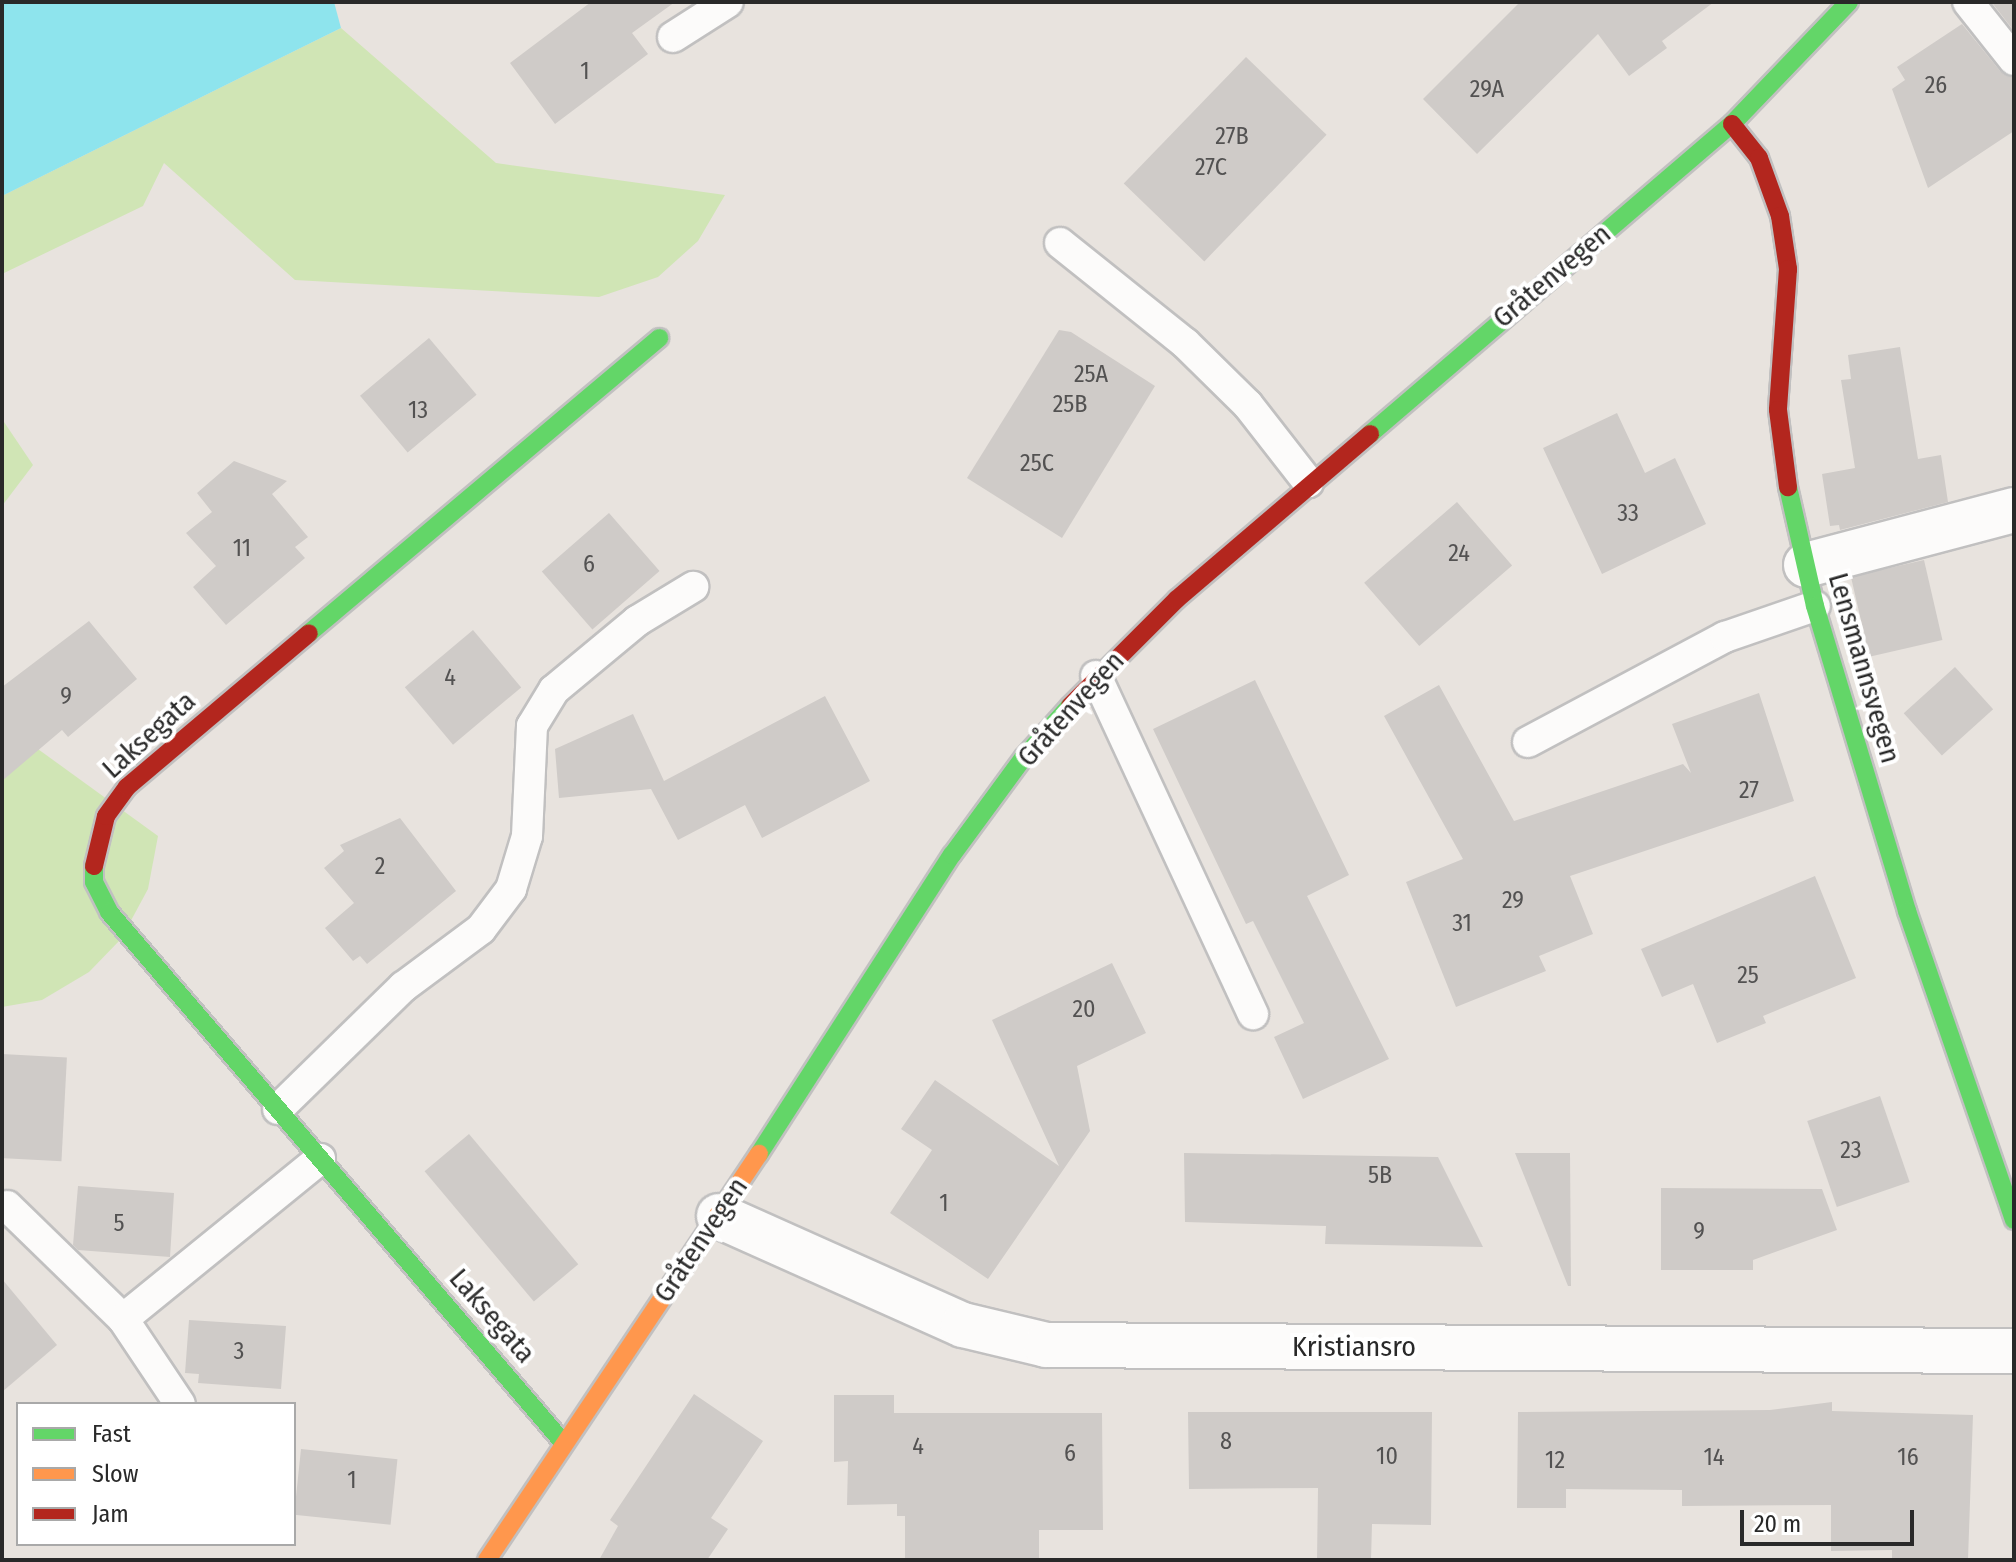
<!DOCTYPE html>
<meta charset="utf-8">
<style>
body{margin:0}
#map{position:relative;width:2016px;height:1562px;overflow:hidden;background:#e8e3de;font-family:"Fira Sans Condensed",sans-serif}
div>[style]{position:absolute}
.green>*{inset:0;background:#d0e5b5}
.water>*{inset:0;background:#8ee4ed}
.building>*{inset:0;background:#cfcbc8;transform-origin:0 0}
.roads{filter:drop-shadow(2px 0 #c1c0c0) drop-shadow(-2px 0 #c1c0c0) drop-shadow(0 2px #c1c0c0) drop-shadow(0 -2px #c1c0c0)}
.lane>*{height:30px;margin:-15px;padding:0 15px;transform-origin:15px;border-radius:15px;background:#fcfbfa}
.street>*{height:44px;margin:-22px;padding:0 22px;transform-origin:22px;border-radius:22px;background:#fcfbfa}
.fast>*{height:18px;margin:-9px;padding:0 9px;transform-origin:9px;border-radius:9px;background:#63d668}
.slow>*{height:18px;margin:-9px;padding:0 9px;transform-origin:9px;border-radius:9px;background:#ff974d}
.jam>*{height:18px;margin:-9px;padding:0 9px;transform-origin:9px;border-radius:9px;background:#b3261e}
span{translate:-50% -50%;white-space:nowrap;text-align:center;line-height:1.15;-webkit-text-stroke:8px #fff;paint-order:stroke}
.number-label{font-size:24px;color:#535252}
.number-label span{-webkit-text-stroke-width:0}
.street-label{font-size:28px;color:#292929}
.frame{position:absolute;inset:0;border:4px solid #292929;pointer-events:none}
.legend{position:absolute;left:16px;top:1402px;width:280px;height:144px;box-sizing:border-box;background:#fff;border:2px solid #a9a9a9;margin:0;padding:10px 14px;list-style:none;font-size:24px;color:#292929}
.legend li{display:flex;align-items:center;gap:16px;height:40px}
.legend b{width:40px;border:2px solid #a9a9a9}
.scale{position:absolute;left:1740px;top:1510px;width:174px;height:36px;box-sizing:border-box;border:4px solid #292929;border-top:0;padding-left:10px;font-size:24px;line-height:28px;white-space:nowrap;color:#292929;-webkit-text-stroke:6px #fff;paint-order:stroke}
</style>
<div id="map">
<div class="green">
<i style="clip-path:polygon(341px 28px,496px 163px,725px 195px,698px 241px,658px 277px,599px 297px,295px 280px,164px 163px,143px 206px,2px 274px,2px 196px)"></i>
<i style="clip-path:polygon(2px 419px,33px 465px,2px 506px)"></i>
<i style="clip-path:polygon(2px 723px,158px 836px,148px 889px,121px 939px,89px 972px,42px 1000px,2px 1007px)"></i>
</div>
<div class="water">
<i style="clip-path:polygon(2px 2px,334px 2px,341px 28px,2px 196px)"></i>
</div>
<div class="building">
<i style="clip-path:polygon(591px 2px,675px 2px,632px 33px,648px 54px,555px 124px,510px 63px)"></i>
<i style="clip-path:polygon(1520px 2px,1714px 2px,1662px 41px,1667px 48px,1629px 76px,1598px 34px,1477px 154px,1423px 99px)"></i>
<i style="clip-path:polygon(2014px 2px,2014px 31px,1993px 4px)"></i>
<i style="clip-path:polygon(1962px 24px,2000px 71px,2014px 78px,2014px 131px,1928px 188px,1892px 89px,1905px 80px,1897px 67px)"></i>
<i style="left:1246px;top:57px;width:112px;height:176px;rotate:44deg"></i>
<i style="clip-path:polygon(1059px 330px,1071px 332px,1155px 386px,1062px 538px,967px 478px)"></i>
<i style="left:429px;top:338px;width:74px;height:90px;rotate:50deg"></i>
<i style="clip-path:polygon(1900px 347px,1918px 459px,1941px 455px,1948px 502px,1840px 530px,1839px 525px,1830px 526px,1822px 474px,1855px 468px,1841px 380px,1851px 379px,1848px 355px)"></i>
<i style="clip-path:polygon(1617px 413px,1645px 473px,1675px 458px,1706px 524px,1602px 574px,1543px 448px)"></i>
<i style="clip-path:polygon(234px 461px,287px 481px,272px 494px,308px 537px,295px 547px,305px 558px,226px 625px,193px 587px,216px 566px,186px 533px,212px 512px,197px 493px)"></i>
<i style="left:1457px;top:502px;width:84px;height:123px;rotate:49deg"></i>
<i style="left:609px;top:513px;width:77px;height:89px;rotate:49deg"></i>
<i style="left:1924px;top:560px;width:82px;height:75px;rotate:77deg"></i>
<i style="clip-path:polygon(89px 621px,137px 679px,68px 737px,62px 730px,2px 781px,2px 687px)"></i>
<i style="left:473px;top:630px;width:75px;height:89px;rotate:50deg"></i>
<i style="left:1955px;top:667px;width:57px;height:69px;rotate:48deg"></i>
<i style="clip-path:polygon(1255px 680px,1349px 875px,1307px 896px,1389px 1059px,1303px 1099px,1274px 1037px,1304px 1023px,1253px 921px,1246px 924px,1153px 729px)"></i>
<i style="clip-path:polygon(1439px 685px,1514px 821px,1683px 764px,1691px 773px,1672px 724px,1759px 693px,1794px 801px,1570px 876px,1593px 934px,1539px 956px,1546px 971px,1456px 1007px,1406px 882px,1463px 859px,1384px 716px)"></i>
<i style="clip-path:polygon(825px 696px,870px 781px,762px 838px,745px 805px,678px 840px,651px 789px,559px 798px,555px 749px,633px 714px,664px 781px)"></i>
<i style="clip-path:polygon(400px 818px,456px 891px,367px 964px,360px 956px,353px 961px,325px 928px,354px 903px,324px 868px,344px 851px,340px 845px)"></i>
<i style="clip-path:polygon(1815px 876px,1856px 978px,1763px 1016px,1766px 1023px,1717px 1043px,1693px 984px,1662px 997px,1641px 949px)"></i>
<i style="clip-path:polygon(1112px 963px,1146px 1033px,1077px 1066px,1090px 1131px,988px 1279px,890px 1213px,932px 1150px,901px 1129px,935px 1080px,1059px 1166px,992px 1020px)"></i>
<i style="left:2px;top:1054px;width:65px;height:104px;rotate:3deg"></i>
<i style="left:1880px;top:1096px;width:91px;height:77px;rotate:71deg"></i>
<i style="left:469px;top:1134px;width:170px;height:58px;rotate:50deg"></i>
<i style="clip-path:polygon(1184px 1153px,1438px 1157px,1483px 1247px,1325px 1244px,1326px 1226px,1185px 1222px)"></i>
<i style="clip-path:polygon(1515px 1153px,1570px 1153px,1571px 1286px,1568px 1286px)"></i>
<i style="clip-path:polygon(78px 1186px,174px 1193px,170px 1257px,78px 1250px,73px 1245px)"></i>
<i style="clip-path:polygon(1661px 1188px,1822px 1189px,1837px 1230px,1753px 1260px,1753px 1270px,1661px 1270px)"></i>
<i style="clip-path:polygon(2px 1279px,57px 1345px,2px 1392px)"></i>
<i style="clip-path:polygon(189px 1320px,286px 1326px,281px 1389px,198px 1383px,199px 1374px,185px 1373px)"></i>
<i style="clip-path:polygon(694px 1394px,763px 1441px,711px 1518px,728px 1529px,707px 1560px,599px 1560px,618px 1526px,610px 1520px)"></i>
<i style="clip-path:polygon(834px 1395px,894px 1395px,894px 1413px,1102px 1413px,1103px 1530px,1039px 1530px,1039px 1560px,905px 1560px,905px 1516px,897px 1516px,897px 1504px,847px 1505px,848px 1461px,834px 1462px)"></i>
<i style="clip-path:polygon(1832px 1402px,1832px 1411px,1973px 1415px,1968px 1560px,1892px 1560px,1892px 1550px,1831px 1551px,1831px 1505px,1682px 1506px,1682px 1490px,1566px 1489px,1566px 1508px,1517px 1508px,1518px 1412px,1770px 1410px)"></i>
<i style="clip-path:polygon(1188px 1412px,1432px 1412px,1431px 1525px,1372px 1524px,1371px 1560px,1317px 1560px,1318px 1488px,1189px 1489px)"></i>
<i style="left:301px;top:1449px;width:97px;height:66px;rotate:6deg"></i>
</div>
<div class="roads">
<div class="lane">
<i style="left:1968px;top:2px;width:74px;rotate:51.6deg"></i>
<i style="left:673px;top:37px;width:65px;rotate:-32.5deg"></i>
<i style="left:1060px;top:243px;width:160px;rotate:38.7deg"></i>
<i style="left:1185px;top:343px;width:88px;rotate:44.5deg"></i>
<i style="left:1248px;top:405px;width:98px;rotate:52.1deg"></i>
<i style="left:1096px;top:676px;width:373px;rotate:65.1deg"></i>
<i style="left:1528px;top:742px;width:223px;rotate:-28.1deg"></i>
<i style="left:1725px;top:637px;width:95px;rotate:-19deg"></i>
<i style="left:278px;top:1109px;width:175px;rotate:-44.3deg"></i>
<i style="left:403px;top:987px;width:97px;rotate:-36.6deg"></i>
<i style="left:481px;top:929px;width:50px;rotate:-53.1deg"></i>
<i style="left:511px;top:889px;width:55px;rotate:-73.2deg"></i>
<i style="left:527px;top:836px;width:110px;rotate:-87.4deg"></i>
<i style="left:532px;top:726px;width:42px;rotate:-58.6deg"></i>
<i style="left:554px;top:690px;width:108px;rotate:-39.7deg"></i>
<i style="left:637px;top:621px;width:66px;rotate:-31.3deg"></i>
<i style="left:7px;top:1206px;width:162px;rotate:44.2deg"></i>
<i style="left:123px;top:1319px;width:102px;rotate:56.2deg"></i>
<i style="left:123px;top:1319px;width:254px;rotate:-39.1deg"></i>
</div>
<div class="street">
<i style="left:1806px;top:565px;width:215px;rotate:-14.8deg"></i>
<i style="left:719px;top:1216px;width:267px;rotate:24.1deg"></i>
<i style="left:963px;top:1325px;width:85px;rotate:13.5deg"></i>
<i style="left:1046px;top:1345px;width:968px;rotate:0.36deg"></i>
</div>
<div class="fast">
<i style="left:1370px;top:434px;width:477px;rotate:-40.6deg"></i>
<i style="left:1732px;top:124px;width:169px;rotate:-46.2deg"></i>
<i style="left:1788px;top:487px;width:122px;rotate:77.2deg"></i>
<i style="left:1815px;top:606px;width:319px;rotate:73.2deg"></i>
<i style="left:1907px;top:911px;width:327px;rotate:70.9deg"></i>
<i style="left:309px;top:633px;width:458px;rotate:-40.1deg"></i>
<i style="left:94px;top:866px;width:16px;rotate:90deg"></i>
<i style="left:94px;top:882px;width:34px;rotate:63deg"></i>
<i style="left:109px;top:912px;width:696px;rotate:49.43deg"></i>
<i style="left:759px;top:1154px;width:356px;rotate:-57.2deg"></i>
<i style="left:952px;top:855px;width:122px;rotate:-53.7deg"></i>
<i style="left:1024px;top:757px;width:69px;rotate:-48deg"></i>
</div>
<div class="slow">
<i style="left:487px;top:1560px;width:489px;rotate:-56.2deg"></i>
</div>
<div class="jam">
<i style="left:1732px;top:124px;width:43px;rotate:51.5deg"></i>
<i style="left:1759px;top:158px;width:62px;rotate:70.1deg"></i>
<i style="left:1780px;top:216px;width:54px;rotate:81.4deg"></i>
<i style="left:1788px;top:269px;width:141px;rotate:94.1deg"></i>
<i style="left:1778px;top:410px;width:78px;rotate:82.6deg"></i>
<i style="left:1070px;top:706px;width:151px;rotate:-45deg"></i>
<i style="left:1177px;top:599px;width:254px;rotate:-40.5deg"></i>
<i style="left:94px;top:866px;width:51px;rotate:-76.5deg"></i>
<i style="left:106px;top:816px;width:36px;rotate:-54deg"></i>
<i style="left:127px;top:787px;width:238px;rotate:-40.2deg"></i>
</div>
</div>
<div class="number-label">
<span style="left:585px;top:72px">1</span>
<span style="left:1936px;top:86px">26</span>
<span style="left:1487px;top:90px">29A</span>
<span style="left:1232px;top:137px">27B</span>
<span style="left:1211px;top:168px">27C</span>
<span style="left:1091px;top:375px">25A</span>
<span style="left:1070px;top:405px">25B</span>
<span style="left:418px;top:411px">13</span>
<span style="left:1037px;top:464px">25C</span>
<span style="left:1628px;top:514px">33</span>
<span style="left:242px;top:549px">11</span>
<span style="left:1459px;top:554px">24</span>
<span style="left:589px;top:565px">6</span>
<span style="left:450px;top:678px">4</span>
<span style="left:66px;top:697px">9</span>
<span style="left:1749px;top:791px">27</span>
<span style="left:380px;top:867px">2</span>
<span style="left:1513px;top:901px">29</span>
<span style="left:1462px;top:924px">31</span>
<span style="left:1748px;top:976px">25</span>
<span style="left:1084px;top:1010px">20</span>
<span style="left:1851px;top:1151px">23</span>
<span style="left:1380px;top:1176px">5B</span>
<span style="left:944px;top:1204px">1</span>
<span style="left:119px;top:1224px">5</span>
<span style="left:1699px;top:1232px">9</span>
<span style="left:239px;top:1352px">3</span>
<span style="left:1226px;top:1442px">8</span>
<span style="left:918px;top:1447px">4</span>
<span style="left:1070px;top:1454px">6</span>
<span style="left:1387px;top:1457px">10</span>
<span style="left:1714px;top:1458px">14</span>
<span style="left:1908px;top:1458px">16</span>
<span style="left:1555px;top:1461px">12</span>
<span style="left:352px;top:1481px">1</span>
</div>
<div class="street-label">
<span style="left:1552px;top:276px;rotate:-40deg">Gråtenvegen</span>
<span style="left:1864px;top:668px;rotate:74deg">Lensmannsvegen</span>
<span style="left:1071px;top:709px;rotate:-48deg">Gråtenvegen</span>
<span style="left:149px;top:735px;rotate:-42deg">Laksegata</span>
<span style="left:701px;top:1240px;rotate:-56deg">Gråtenvegen</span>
<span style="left:492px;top:1316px;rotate:49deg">Laksegata</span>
<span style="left:1354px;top:1347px">Kristiansro</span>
</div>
<div class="frame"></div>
<ul class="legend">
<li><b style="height:10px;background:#63d668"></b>Fast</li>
<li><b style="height:10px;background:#ff974d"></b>Slow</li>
<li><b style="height:10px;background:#b3261e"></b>Jam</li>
</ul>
<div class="scale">20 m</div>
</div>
